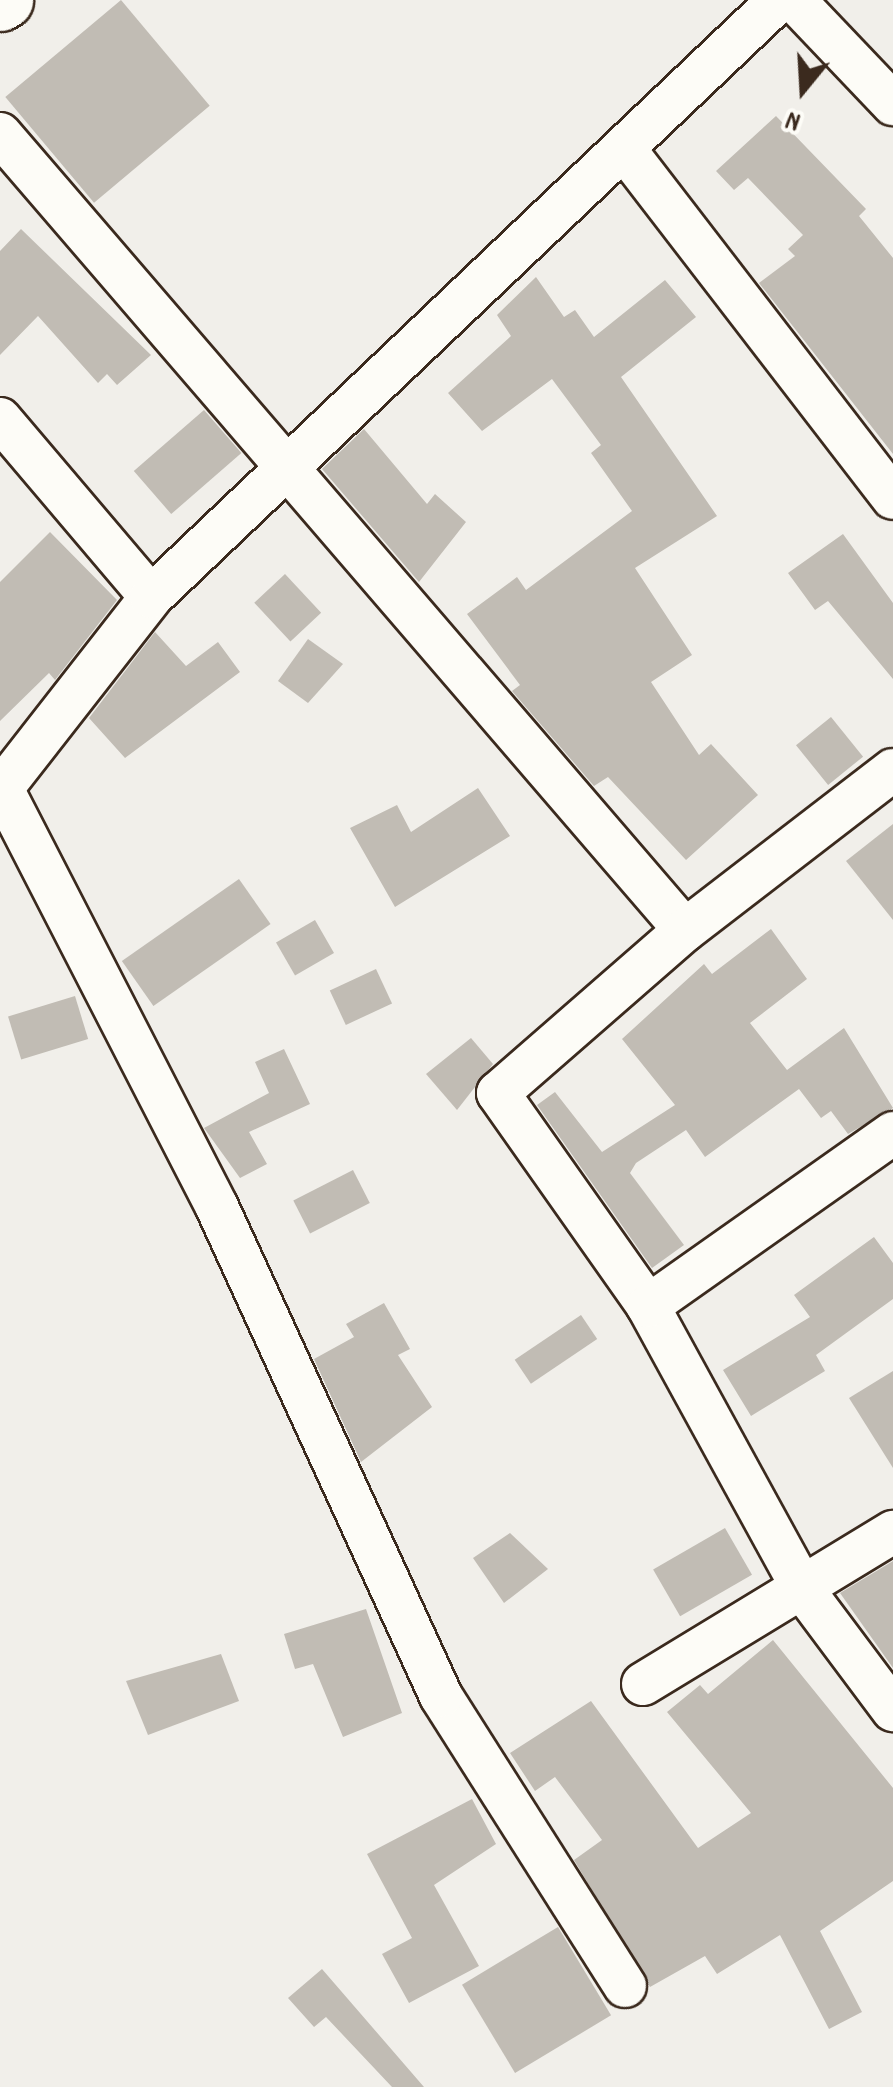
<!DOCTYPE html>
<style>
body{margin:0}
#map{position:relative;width:893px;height:2087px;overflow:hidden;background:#f1efea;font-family:Dekko,sans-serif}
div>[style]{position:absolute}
.building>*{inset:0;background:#c1bcb4;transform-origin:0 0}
.roads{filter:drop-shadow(2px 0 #3b2a1e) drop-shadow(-2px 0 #3b2a1e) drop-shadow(0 2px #3b2a1e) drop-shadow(0 -2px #3b2a1e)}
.street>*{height:42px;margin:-21px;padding:0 21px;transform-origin:21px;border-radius:21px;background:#fdfcf7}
.highway>*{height:55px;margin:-27.5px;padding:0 27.5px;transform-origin:27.5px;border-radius:27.5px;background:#fdfcf7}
span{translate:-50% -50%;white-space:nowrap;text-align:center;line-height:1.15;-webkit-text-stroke:10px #fdfcf7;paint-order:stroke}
.north{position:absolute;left:753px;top:40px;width:100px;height:100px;-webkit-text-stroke:8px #fdfcf7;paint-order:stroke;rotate:198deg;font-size:28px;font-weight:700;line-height:40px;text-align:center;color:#3b2a1e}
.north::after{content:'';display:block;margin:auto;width:35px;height:45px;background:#3b2a1e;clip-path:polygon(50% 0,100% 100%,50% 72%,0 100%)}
</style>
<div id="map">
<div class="building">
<i style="left:121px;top:0;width:138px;height:151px;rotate:50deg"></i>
<i style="clip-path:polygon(776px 116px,866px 209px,859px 216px,893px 258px,893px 454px,759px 283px,795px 256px,788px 249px,803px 235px,748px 178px,734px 190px,716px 171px)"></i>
<i style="clip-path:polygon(21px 229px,151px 355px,117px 385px,107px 374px,98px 383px,38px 316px,0 355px,0 251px)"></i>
<i style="clip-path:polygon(536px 277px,564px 317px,575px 310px,594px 337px,665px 280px,696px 317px,621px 377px,717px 516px,635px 568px,692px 655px,651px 682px,699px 755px,711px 744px,758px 795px,686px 860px,608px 777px,594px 786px,512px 691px,520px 685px,467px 614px,517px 577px,526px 590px,632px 511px,591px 453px,601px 445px,552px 379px,482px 431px,448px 393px,511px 336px,497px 315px)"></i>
<i style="left:204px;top:410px;width:57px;height:93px;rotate:49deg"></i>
<i style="clip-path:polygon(364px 429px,427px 504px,435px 494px,466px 522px,419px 582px,322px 469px)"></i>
<i style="clip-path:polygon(50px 532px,117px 600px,55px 680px,49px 673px,0 721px,0 582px)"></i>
<i style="clip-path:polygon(843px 534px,893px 603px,893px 679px,828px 601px,815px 610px,788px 573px)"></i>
<i style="left:285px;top:574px;width:53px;height:42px;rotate:47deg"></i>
<i style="clip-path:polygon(155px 632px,186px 666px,218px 642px,240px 672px,125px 758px,89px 718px)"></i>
<i style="clip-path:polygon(308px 639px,343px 664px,308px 703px,278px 681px)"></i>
<i style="left:831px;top:717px;width:51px;height:45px;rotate:51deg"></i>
<i style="clip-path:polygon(478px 788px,510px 836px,395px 907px,350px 828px,397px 805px,411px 832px)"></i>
<i style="clip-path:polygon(893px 824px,893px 920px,846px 861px)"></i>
<i style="left:239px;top:879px;width:55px;height:143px;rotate:55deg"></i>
<i style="left:315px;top:920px;width:38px;height:45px;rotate:60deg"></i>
<i style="clip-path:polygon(771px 929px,807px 979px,750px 1023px,787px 1070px,844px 1028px,893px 1108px,848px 1134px,831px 1111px,821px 1118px,799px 1089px,705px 1157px,686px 1130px,636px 1163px,630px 1173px,684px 1245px,652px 1268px,537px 1105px,555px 1092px,602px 1152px,675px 1105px,622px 1039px,704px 964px,712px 974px)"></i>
<i style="left:376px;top:969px;width:38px;height:51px;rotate:65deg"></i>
<i style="left:75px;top:996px;width:45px;height:70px;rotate:73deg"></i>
<i style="clip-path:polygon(471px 1038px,493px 1064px,457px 1110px,426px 1074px)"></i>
<i style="clip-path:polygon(284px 1049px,310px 1104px,249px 1132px,267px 1164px,240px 1178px,204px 1128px,269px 1093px,255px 1062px)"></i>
<i style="left:353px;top:1170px;width:37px;height:67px;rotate:63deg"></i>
<i style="clip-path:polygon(874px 1237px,893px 1263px,893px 1299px,816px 1355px,825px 1371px,751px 1416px,723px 1370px,810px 1317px,794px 1295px)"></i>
<i style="clip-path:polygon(384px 1303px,410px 1349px,398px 1355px,432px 1407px,361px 1462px,314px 1359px,354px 1337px,346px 1324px)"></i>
<i style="left:581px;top:1315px;width:29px;height:80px;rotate:56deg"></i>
<i style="clip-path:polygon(893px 1371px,893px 1468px,849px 1398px)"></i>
<i style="left:725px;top:1528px;width:54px;height:83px;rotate:60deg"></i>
<i style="clip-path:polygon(510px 1533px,548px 1569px,504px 1603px,473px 1558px)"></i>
<i style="clip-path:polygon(893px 1561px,893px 1668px,840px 1593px)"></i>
<i style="clip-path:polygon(366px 1609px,402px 1713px,343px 1737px,313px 1664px,295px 1669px,284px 1634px)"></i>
<i style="clip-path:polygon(773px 1640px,893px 1788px,893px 1881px,820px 1931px,862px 2012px,829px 2029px,780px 1935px,717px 1974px,705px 1956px,650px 1987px,574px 1860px,602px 1840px,555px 1777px,535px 1791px,510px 1753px,591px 1701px,698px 1848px,751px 1813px,667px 1712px,700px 1685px,708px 1694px)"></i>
<i style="clip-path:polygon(221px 1654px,239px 1701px,148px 1735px,126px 1681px)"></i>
<i style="clip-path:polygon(472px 1799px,496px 1844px,434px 1885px,479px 1966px,409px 2003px,382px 1954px,412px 1938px,367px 1854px)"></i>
<i style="left:558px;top:1927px;width:103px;height:112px;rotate:59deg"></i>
<i style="clip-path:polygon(322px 1969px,424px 2087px,392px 2087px,326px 2017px,314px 2027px,288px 1998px)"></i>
</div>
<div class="roads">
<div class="street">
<i style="left:794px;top:0;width:144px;rotate:46.4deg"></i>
<i style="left:0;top:134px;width:1050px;rotate:49.29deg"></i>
<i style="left:625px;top:150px;width:439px;rotate:52.4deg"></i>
<i style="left:0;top:419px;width:233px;rotate:49.7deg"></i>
<i style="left:893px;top:770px;width:262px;rotate:142.4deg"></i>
<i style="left:685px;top:930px;width:248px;rotate:138.9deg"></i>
<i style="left:498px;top:1093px;width:261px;rotate:54.8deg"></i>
<i style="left:648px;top:1306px;width:325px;rotate:61.3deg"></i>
<i style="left:804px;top:1591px;width:149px;rotate:53.2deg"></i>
<i style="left:648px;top:1306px;width:300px;rotate:-35.2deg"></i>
<i style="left:643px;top:1684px;width:293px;rotate:-31.3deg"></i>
<i style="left:625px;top:1986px;width:343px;rotate:-122.4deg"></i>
<i style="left:441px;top:1696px;width:538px;rotate:-114.61deg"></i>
<i style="left:217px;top:1207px;width:471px;rotate:-117.2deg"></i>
<i style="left:2px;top:788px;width:242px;rotate:-52deg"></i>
<i style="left:151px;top:597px;width:866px;rotate:-43.55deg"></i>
</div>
<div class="highway">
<i style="left:0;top:3px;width:6px;rotate:-31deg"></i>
</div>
</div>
<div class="north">N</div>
</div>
